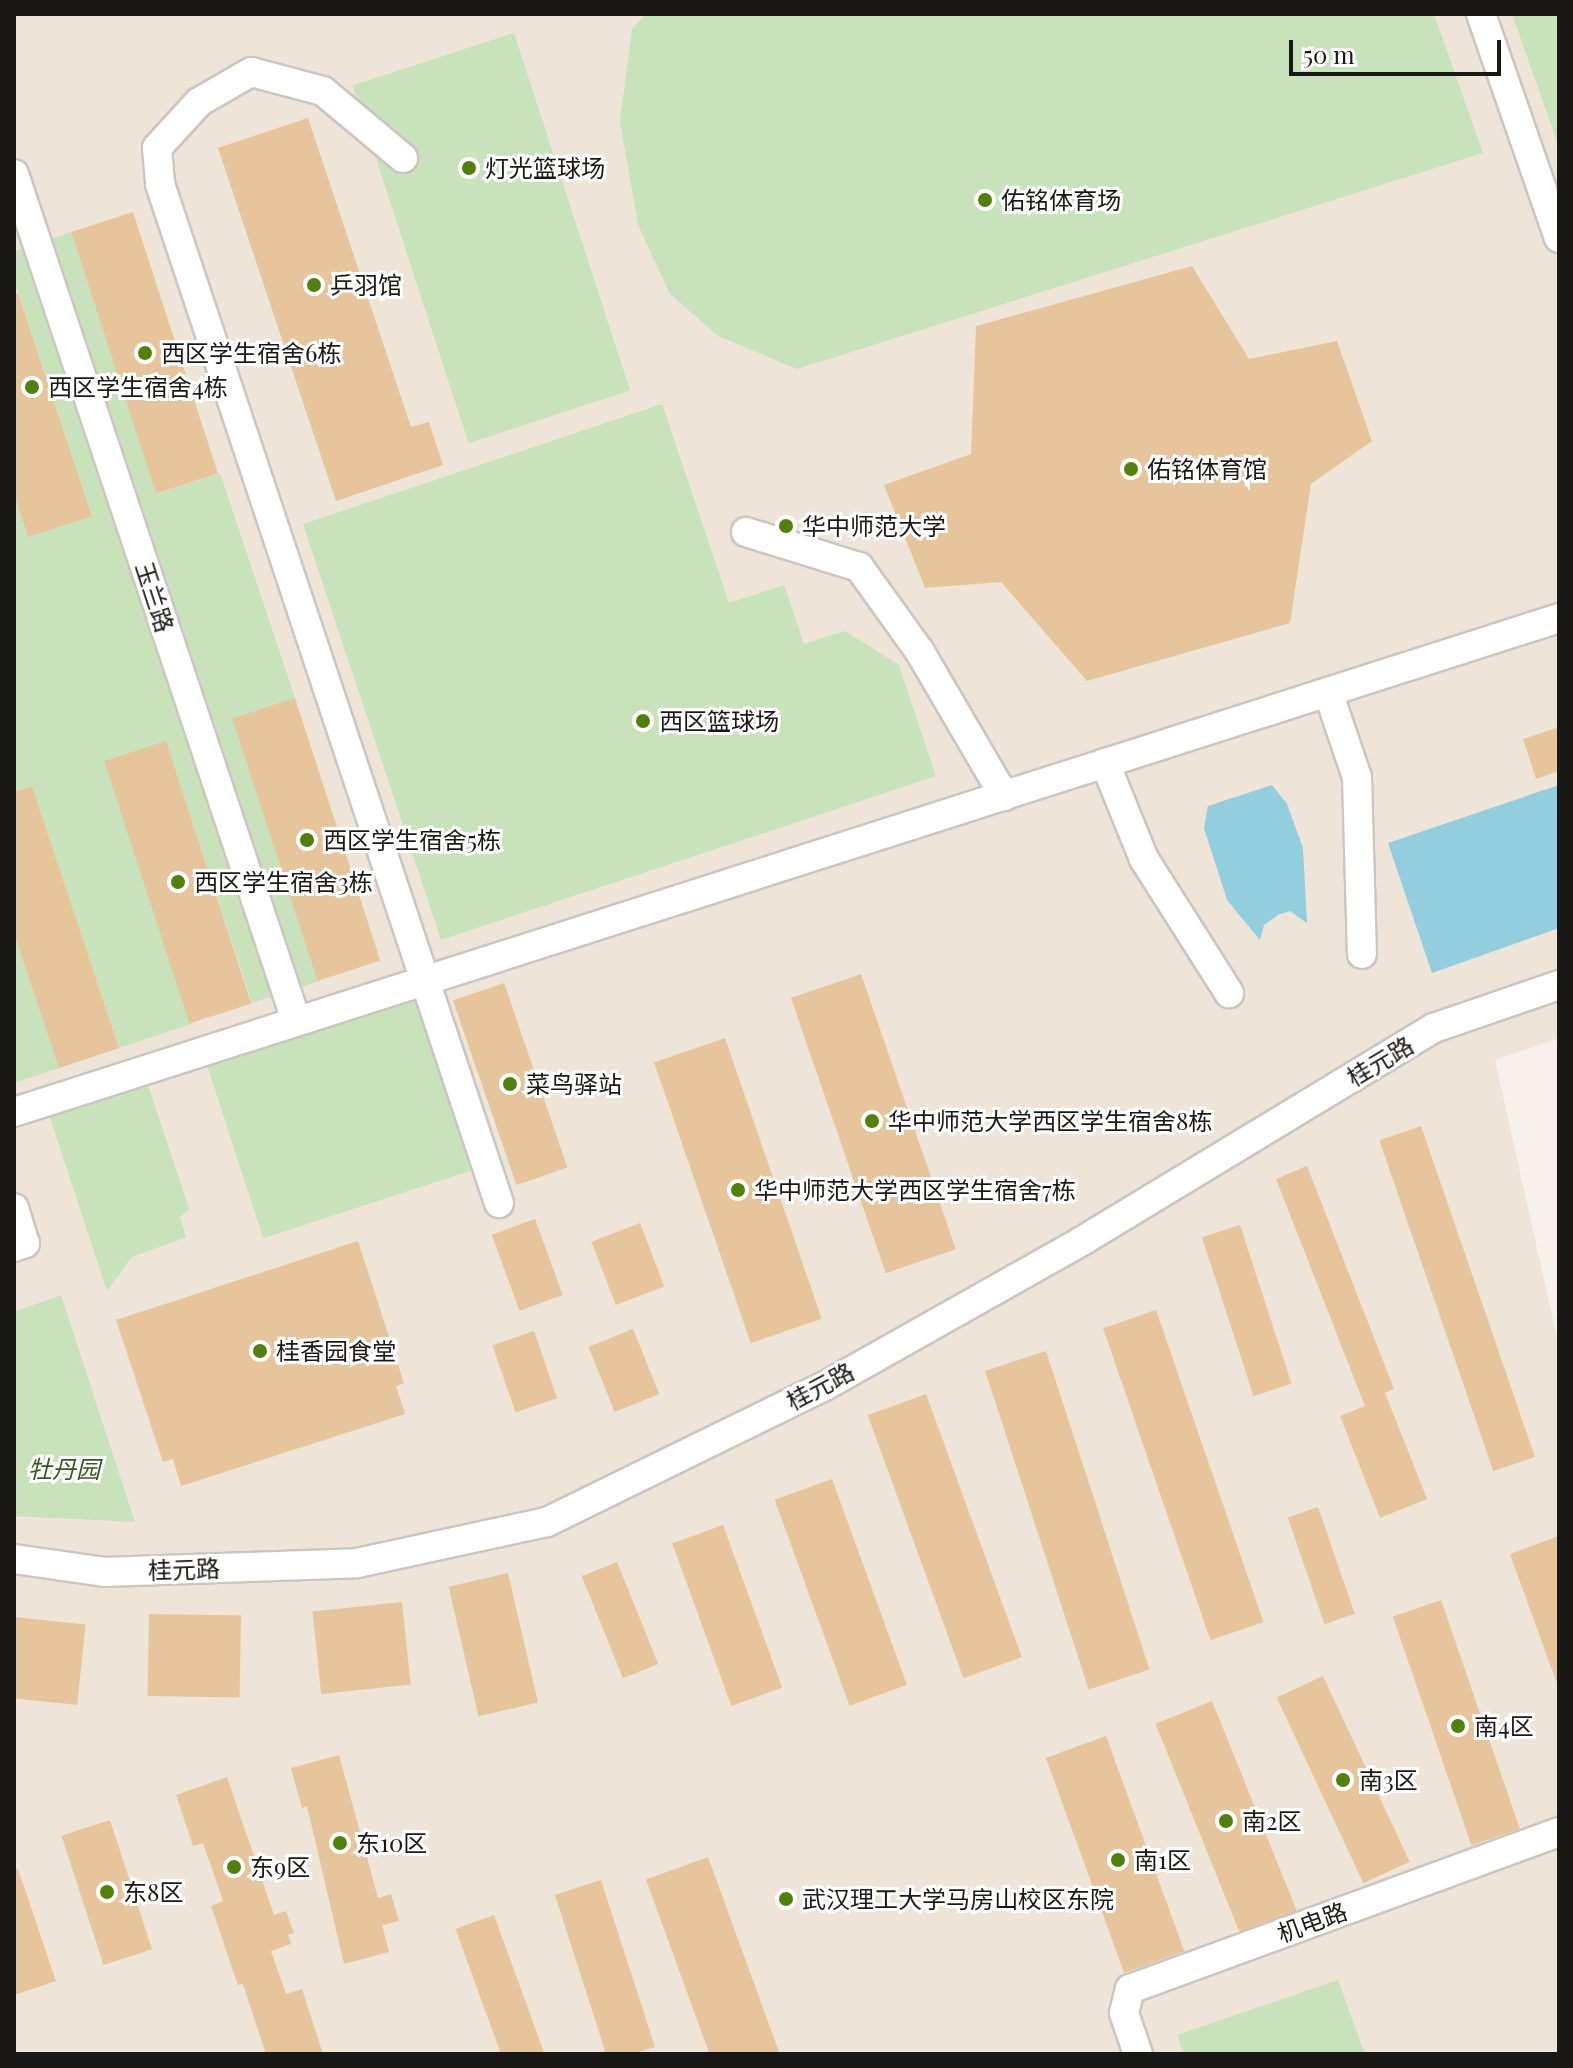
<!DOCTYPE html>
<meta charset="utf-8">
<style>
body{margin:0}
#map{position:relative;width:1573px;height:2068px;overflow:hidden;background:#f6f1ea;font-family:"Playfair Display","Noto Sans SC",serif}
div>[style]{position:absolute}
.built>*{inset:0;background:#efe4d8}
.green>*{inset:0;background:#c8e2bc;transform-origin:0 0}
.water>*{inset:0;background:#92cede}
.building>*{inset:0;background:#e6c59c;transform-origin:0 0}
.roads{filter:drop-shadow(2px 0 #cbc6bf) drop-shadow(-2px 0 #cbc6bf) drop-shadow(0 2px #cbc6bf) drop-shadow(0 -2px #cbc6bf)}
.minor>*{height:28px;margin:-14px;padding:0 14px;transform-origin:14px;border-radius:14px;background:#fff}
.dots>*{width:22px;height:22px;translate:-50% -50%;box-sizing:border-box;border:4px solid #fff;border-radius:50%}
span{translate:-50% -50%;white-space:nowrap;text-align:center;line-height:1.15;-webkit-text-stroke:6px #fff;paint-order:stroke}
.poi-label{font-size:24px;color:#1a1816}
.left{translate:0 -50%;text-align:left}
.street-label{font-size:24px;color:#1a1816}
.park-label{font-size:24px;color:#33581f;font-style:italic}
.frame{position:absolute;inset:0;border:16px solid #1a1816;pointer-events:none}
.scale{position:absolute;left:1289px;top:40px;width:212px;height:36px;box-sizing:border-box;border:4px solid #1a1816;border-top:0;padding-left:10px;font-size:24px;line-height:28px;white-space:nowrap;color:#1a1816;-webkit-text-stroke:6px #fff;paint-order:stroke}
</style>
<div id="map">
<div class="built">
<i style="clip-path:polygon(14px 14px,1559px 14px,1559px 1038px,1495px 1060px,1559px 1347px,1559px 2054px,14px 2054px)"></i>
</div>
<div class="green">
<i style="clip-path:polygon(646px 14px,1434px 14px,1483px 153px,797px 369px,718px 336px,670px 294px,638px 225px,620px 121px,632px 29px)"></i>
<i style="clip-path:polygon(1512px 14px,1559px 14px,1559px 147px)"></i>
<i style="left:514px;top:33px;width:376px;height:170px;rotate:72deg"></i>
<i style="clip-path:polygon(71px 232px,157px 494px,220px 473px,295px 698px,233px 720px,320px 981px,252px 1003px,166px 742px,191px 1024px,119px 1048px,32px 786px,14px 792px,14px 493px,29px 536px,92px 515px,14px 280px,14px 251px)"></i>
<i style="clip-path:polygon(662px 404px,729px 603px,784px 585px,804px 644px,845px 631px,899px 665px,936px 776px,441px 940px,303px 524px)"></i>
<i style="clip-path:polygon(14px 933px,59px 1068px,14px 1083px)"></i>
<i style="left:419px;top:993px;width:185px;height:224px;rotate:72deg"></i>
<i style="clip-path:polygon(147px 1082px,189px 1209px,180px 1217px,186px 1237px,132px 1257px,107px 1291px,49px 1115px)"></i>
<i style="clip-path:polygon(61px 1295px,135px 1522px,14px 1516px,14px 1312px)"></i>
<i style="clip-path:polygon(1338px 1980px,1365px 2054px,1184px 2054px,1177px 2035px)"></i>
</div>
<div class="water">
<i style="clip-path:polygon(1272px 785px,1287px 804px,1303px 848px,1307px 923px,1290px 911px,1278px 915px,1264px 925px,1260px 940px,1227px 900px,1204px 828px,1208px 806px)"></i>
<i style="clip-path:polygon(1559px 785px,1559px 928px,1432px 973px,1388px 843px)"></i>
</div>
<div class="building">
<i style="clip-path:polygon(308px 118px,411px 427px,429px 422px,443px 465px,336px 501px,218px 148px)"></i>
<i style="left:133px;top:212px;width:275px;height:65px;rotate:72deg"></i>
<i style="clip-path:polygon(1192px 266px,1249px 359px,1337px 341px,1372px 441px,1311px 484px,1290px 623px,1087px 681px,1001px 582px,925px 588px,884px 485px,971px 454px,976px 326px)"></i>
<i style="clip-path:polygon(18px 293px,92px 516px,28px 537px,14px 493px,14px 294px)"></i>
<i style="left:295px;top:698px;width:276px;height:66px;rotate:72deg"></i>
<i style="clip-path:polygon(1559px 727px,1559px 771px,1536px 779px,1523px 739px)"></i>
<i style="left:166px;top:741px;width:276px;height:65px;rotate:72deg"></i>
<i style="clip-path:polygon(32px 786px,119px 1048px,59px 1068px,14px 933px,14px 792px)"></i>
<i style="left:861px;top:974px;width:291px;height:74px;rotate:71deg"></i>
<i style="left:504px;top:983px;width:195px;height:54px;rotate:71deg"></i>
<i style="left:725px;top:1038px;width:297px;height:75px;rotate:71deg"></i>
<i style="left:1421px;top:1126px;width:350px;height:44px;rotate:71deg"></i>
<i style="clip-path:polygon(1307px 1166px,1394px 1389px,1385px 1393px,1427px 1499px,1380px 1518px,1340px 1416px,1365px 1406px,1276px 1179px)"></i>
<i style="left:535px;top:1219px;width:81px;height:46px;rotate:70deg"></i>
<i style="left:640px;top:1223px;width:68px;height:52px;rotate:69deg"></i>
<i style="left:1240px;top:1225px;width:167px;height:40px;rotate:72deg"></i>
<i style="clip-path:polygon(358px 1241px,404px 1383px,396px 1386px,405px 1414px,181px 1486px,173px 1459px,163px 1462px,116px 1320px)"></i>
<i style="left:1156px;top:1310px;width:330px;height:56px;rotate:71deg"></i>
<i style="left:633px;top:1329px;width:70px;height:48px;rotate:68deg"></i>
<i style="left:534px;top:1331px;width:71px;height:44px;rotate:71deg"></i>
<i style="left:1046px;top:1351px;width:335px;height:64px;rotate:72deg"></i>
<i style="left:926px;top:1394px;width:280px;height:62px;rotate:70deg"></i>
<i style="left:832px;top:1479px;width:219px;height:61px;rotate:70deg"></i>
<i style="left:1318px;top:1507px;width:113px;height:32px;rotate:71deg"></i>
<i style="left:723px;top:1525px;width:173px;height:54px;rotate:70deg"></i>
<i style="clip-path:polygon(1559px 1536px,1559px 1680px,1556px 1681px,1510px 1554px)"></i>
<i style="left:617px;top:1562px;width:110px;height:38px;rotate:68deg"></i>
<i style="left:508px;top:1573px;width:133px;height:61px;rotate:77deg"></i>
<i style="left:1441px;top:1600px;width:242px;height:51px;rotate:71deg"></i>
<i style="left:402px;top:1602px;width:83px;height:90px;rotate:84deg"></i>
<i style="left:149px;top:1614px;width:92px;height:82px;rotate:1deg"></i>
<i style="left:14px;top:1617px;width:72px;height:81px;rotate:6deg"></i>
<i style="left:1323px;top:1676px;width:205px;height:51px;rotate:65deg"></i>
<i style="left:1212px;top:1701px;width:226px;height:61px;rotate:68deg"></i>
<i style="left:1106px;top:1736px;width:229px;height:64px;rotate:70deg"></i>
<i style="clip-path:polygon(339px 1755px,378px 1898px,391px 1894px,399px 1921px,382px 1925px,389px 1952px,344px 1964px,307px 1806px,302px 1808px,291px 1768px)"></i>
<i style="clip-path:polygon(227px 1777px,274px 1915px,286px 1911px,294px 1933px,288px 1935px,291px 1944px,271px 1951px,286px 1994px,302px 1989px,323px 2054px,266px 2054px,243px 1984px,238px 1985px,211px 1906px,223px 1901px,203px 1843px,193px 1846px,176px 1795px)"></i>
<i style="left:110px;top:1820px;width:136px;height:51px;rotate:72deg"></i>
<i style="left:708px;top:1857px;width:210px;height:66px;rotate:70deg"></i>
<i style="clip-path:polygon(18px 1869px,56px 1981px,14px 1995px,14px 1870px)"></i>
<i style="clip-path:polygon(601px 1880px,655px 2047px,632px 2054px,606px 2054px,555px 1895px)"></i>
<i style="left:494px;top:1915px;width:148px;height:41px;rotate:70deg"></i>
</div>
<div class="roads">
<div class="minor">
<i style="left:1481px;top:14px;width:237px;rotate:70.8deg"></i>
<i style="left:403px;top:158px;width:104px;rotate:-140.1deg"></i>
<i style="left:323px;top:91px;width:74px;rotate:-165.2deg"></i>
<i style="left:251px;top:72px;width:60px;rotate:150deg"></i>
<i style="left:199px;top:102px;width:62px;rotate:132.4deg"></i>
<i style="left:157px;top:148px;width:36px;rotate:85deg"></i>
<i style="left:160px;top:184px;width:1074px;rotate:71.6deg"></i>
<i style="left:14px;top:174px;width:892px;rotate:71.57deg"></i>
<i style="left:746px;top:532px;width:118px;rotate:17.2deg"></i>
<i style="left:859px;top:567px;width:105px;rotate:54.3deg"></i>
<i style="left:920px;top:652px;width:167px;rotate:59.7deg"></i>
<i style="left:1328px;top:692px;width:90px;rotate:71.2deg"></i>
<i style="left:1357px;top:777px;width:177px;rotate:88.4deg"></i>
<i style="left:1105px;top:763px;width:104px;rotate:67.9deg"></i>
<i style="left:1144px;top:859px;width:159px;rotate:57.6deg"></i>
<i style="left:14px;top:1112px;width:1622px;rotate:-17.73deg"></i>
<i style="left:14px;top:1208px;width:37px;rotate:73deg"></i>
<i style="left:25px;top:1243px;width:12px;rotate:160deg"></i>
<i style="left:14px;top:1559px;width:91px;rotate:8.2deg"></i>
<i style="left:104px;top:1572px;width:253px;rotate:-2deg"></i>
<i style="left:357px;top:1563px;width:194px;rotate:-12.2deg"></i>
<i style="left:547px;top:1522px;width:307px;rotate:-26.1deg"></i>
<i style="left:823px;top:1387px;width:297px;rotate:-29.4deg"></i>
<i style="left:1082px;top:1241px;width:411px;rotate:-31.2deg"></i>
<i style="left:1434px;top:1028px;width:132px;rotate:-19deg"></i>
<i style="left:1138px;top:2054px;width:43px;rotate:-108.9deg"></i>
<i style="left:1124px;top:2013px;width:25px;rotate:-76deg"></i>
<i style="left:1130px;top:1989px;width:457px;rotate:-20.1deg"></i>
</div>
</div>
<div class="dots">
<i style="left:469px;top:168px;background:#52800d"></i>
<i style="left:985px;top:200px;background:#52800d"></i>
<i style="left:314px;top:285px;background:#52800d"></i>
<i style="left:145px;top:353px;background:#52800d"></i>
<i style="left:32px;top:387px;background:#52800d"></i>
<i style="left:1131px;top:469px;background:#52800d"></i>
<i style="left:786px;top:526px;background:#52800d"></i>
<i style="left:643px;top:721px;background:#52800d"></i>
<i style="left:307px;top:840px;background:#52800d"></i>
<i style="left:178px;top:882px;background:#52800d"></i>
<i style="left:510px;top:1084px;background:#52800d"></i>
<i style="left:872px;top:1121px;background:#52800d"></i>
<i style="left:738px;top:1190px;background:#52800d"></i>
<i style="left:260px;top:1351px;background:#52800d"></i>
<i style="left:1458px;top:1726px;background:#52800d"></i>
<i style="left:1343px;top:1780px;background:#52800d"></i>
<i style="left:1226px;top:1821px;background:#52800d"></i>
<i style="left:340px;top:1843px;background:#52800d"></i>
<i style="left:1118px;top:1860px;background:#52800d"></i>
<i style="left:234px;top:1867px;background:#52800d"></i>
<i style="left:107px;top:1892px;background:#52800d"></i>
<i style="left:786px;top:1899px;background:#52800d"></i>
</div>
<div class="poi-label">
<span class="left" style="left:485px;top:168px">灯光篮球场</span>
<span class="left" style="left:1001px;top:200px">佑铭体育场</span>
<span class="left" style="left:330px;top:285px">乒羽馆</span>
<span class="left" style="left:161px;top:353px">西区学生宿舍6栋</span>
<span class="left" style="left:48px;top:387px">西区学生宿舍4栋</span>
<span class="left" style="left:1147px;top:469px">佑铭体育馆</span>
<span class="left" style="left:802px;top:526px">华中师范大学</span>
<span class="left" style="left:659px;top:721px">西区篮球场</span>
<span class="left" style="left:323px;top:840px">西区学生宿舍5栋</span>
<span class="left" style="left:194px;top:882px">西区学生宿舍3栋</span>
<span class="left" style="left:526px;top:1084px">菜鸟驿站</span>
<span class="left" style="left:888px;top:1121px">华中师范大学西区学生宿舍8栋</span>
<span class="left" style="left:754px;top:1190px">华中师范大学西区学生宿舍7栋</span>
<span class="left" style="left:276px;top:1351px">桂香园食堂</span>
<span class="left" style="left:1474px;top:1726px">南4区</span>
<span class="left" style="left:1359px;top:1780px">南3区</span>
<span class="left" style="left:1242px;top:1821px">南2区</span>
<span class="left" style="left:356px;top:1843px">东10区</span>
<span class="left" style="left:1134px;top:1860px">南1区</span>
<span class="left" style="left:250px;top:1867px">东9区</span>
<span class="left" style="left:123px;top:1892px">东8区</span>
<span class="left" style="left:802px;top:1899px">武汉理工大学马房山校区东院</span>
</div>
<div class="street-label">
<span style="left:155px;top:597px;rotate:72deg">玉兰路</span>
<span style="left:1380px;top:1061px;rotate:-31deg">桂元路</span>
<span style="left:820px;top:1386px;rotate:-28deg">桂元路</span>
<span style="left:184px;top:1569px;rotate:-2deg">桂元路</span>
<span style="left:1312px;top:1922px;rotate:-20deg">机电路</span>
</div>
<div class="park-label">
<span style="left:64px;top:1469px">牡丹园</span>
</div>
<div class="frame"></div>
<div class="scale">50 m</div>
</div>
